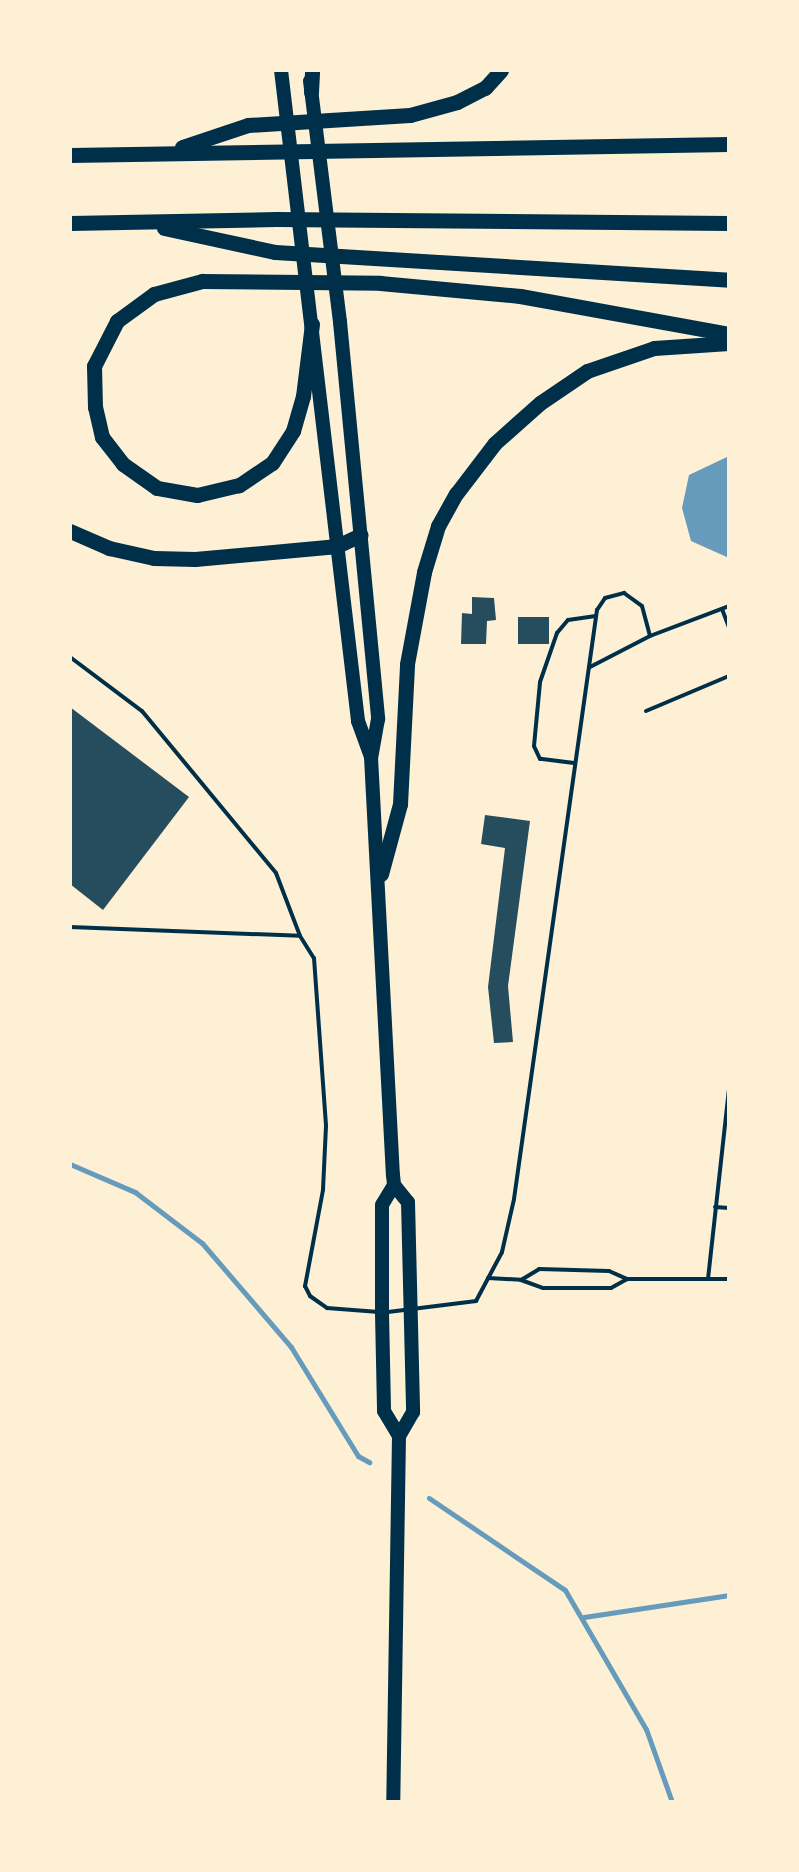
<!DOCTYPE html>
<style>
body{margin:0}
#map{position:relative;width:799px;height:1872px;overflow:hidden;background:#fdf0d5;font-family:Arial,sans-serif}
div>[style]{position:absolute}
.water>*{inset:0;background:#669bbc}
.stream>*{height:5px;margin:-2.5px;padding:0 2.5px;transform-origin:2.5px;border-radius:2.5px;background:#669bbc}
.building>*{inset:0;background:#264d5e;transform-origin:0 0}
.service>*{height:4px;margin:-2px;padding:0 2px;transform-origin:2px;border-radius:2px;background:#003049}
.primary>*{height:14px;margin:-7px;padding:0 7px;transform-origin:7px;border-radius:7px;background:#003049}
.motorway>*{height:15px;margin:-7.5px;padding:0 7.5px;transform-origin:7.5px;border-radius:7.5px;background:#003049}
span{translate:-50% -50%;white-space:nowrap;text-align:center;line-height:1.15;-webkit-text-stroke:10px #fdf0d5;paint-order:stroke}
.frame{position:absolute;inset:0;border:72px solid #fdf0d5;pointer-events:none}
</style>
<div id="map">
<div class="water">
<i style="clip-path:polygon(729px 456px,729px 558px,691px 541px,682px 508px,689px 475px)"></i>
</div>
<div class="stream">
<i style="left:70px;top:1164px;width:71px;rotate:23.3deg"></i>
<i style="left:135px;top:1192px;width:84px;rotate:37.3deg"></i>
<i style="left:202px;top:1243px;width:137px;rotate:49.4deg"></i>
<i style="left:291px;top:1347px;width:128px;rotate:58.4deg"></i>
<i style="left:358px;top:1456px;width:13px;rotate:29deg"></i>
<i style="left:429px;top:1498px;width:164px;rotate:34.1deg"></i>
<i style="left:565px;top:1590px;width:161px;rotate:59.8deg"></i>
<i style="left:646px;top:1729px;width:77px;rotate:70.4deg"></i>
<i style="left:584px;top:1617px;width:147px;rotate:-8.6deg"></i>
</div>
<div class="building">
<i style="clip-path:polygon(472px 597px,494px 598px,496px 620px,487px 621px,486px 644px,461px 644px,462px 613px,472px 614px)"></i>
<i style="left:518px;top:617px;width:31px;height:27px"></i>
<i style="clip-path:polygon(70px 707px,189px 797px,103px 910px,70px 884px)"></i>
<i style="clip-path:polygon(485px 815px,530px 821px,508px 986px,513px 1042px,494px 1043px,488px 987px,505px 848px,481px 844px)"></i>
</div>
<div class="service">
<i style="left:722px;top:609px;width:19px;rotate:69deg"></i>
<i style="left:650px;top:636px;width:85px;rotate:-20.8deg"></i>
<i style="left:70px;top:657px;width:90px;rotate:36.9deg"></i>
<i style="left:142px;top:711px;width:210px;rotate:50.4deg"></i>
<i style="left:276px;top:873px;width:67px;rotate:69.1deg"></i>
<i style="left:300px;top:936px;width:26px;rotate:58deg"></i>
<i style="left:314px;top:958px;width:168px;rotate:85.9deg"></i>
<i style="left:326px;top:1126px;width:64px;rotate:92.7deg"></i>
<i style="left:323px;top:1190px;width:98px;rotate:100.6deg"></i>
<i style="left:305px;top:1286px;width:11px;rotate:63deg"></i>
<i style="left:310px;top:1296px;width:21px;rotate:35deg"></i>
<i style="left:327px;top:1308px;width:52px;rotate:4.4deg"></i>
<i style="left:646px;top:711px;width:90px;rotate:-22.9deg"></i>
<i style="left:574px;top:763px;width:34px;rotate:-173deg"></i>
<i style="left:540px;top:759px;width:14px;rotate:-115deg"></i>
<i style="left:534px;top:746px;width:64px;rotate:-84.6deg"></i>
<i style="left:540px;top:682px;width:52px;rotate:-70.9deg"></i>
<i style="left:557px;top:633px;width:17px;rotate:-50deg"></i>
<i style="left:568px;top:620px;width:28px;rotate:-8deg"></i>
<i style="left:70px;top:927px;width:230px;rotate:2.2deg"></i>
<i style="left:715px;top:1207px;width:14px;rotate:4deg"></i>
<i style="left:488px;top:1278px;width:33px;rotate:3deg"></i>
<i style="left:521px;top:1280px;width:23px;rotate:20deg"></i>
<i style="left:543px;top:1288px;width:68px"></i>
<i style="left:611px;top:1288px;width:18px;rotate:-29deg"></i>
<i style="left:708px;top:1279px;width:191px;rotate:-83.7deg"></i>
<i style="left:521px;top:1280px;width:21px;rotate:-31deg"></i>
<i style="left:539px;top:1269px;width:70px;rotate:1.6deg"></i>
<i style="left:609px;top:1271px;width:20px;rotate:24deg"></i>
<i style="left:627px;top:1279px;width:102px"></i>
<i style="left:388px;top:1312px;width:89px;rotate:-7.1deg"></i>
<i style="left:476px;top:1301px;width:55px;rotate:-62deg"></i>
<i style="left:502px;top:1252px;width:54px;rotate:-77.2deg"></i>
<i style="left:514px;top:1199px;width:595px;rotate:-81.98deg"></i>
<i style="left:597px;top:610px;width:14px;rotate:-56deg"></i>
<i style="left:605px;top:598px;width:20px;rotate:-15deg"></i>
<i style="left:624px;top:593px;width:22px;rotate:36deg"></i>
<i style="left:642px;top:606px;width:31px;rotate:75deg"></i>
<i style="left:650px;top:636px;width:68px;rotate:152.7deg"></i>
</div>
<div class="primary">
<i style="left:281px;top:70px;width:656px;rotate:83.25deg"></i>
<i style="left:358px;top:721px;width:37px;rotate:70deg"></i>
<i style="left:310px;top:81px;width:243px;rotate:82.9deg"></i>
<i style="left:340px;top:322px;width:399px;rotate:84.5deg"></i>
<i style="left:378px;top:719px;width:39px;rotate:100deg"></i>
<i style="left:371px;top:757px;width:419px;rotate:87deg"></i>
<i style="left:393px;top:1175px;width:10px;rotate:84deg"></i>
<i style="left:394px;top:1185px;width:22px;rotate:51deg"></i>
<i style="left:408px;top:1202px;width:210px;rotate:88.6deg"></i>
<i style="left:413px;top:1412px;width:28px;rotate:120deg"></i>
<i style="left:399px;top:1436px;width:366px;rotate:90.9deg"></i>
<i style="left:394px;top:1185px;width:23px;rotate:121deg"></i>
<i style="left:382px;top:1205px;width:108px;rotate:90deg"></i>
<i style="left:382px;top:1313px;width:98px;rotate:88.8deg"></i>
<i style="left:384px;top:1411px;width:29px;rotate:59deg"></i>
</div>
<div class="motorway">
<i style="left:311px;top:92px;width:22px;rotate:-87deg"></i>
<i style="left:182px;top:147px;width:70px;rotate:-18.4deg"></i>
<i style="left:248px;top:125px;width:162px;rotate:-3.5deg"></i>
<i style="left:410px;top:115px;width:49px;rotate:-15.5deg"></i>
<i style="left:457px;top:102px;width:31px;rotate:-27deg"></i>
<i style="left:485px;top:88px;width:24px;rotate:-48deg"></i>
<i style="left:70px;top:155px;width:659px;rotate:-0.96deg"></i>
<i style="left:70px;top:223px;width:206px;rotate:-1.1deg"></i>
<i style="left:276px;top:219px;width:453px;rotate:0.5deg"></i>
<i style="left:164px;top:228px;width:114px;rotate:12.2deg"></i>
<i style="left:275px;top:252px;width:455px;rotate:3.5deg"></i>
<i style="left:312px;top:324px;width:73px;rotate:97.1deg"></i>
<i style="left:303px;top:396px;width:36px;rotate:106deg"></i>
<i style="left:293px;top:431px;width:38px;rotate:123deg"></i>
<i style="left:272px;top:463px;width:40px;rotate:146deg"></i>
<i style="left:239px;top:485px;width:43px;rotate:166.6deg"></i>
<i style="left:197px;top:495px;width:41px;rotate:-170.1deg"></i>
<i style="left:157px;top:488px;width:42px;rotate:-144.8deg"></i>
<i style="left:123px;top:464px;width:34px;rotate:-128deg"></i>
<i style="left:102px;top:437px;width:31px;rotate:-103deg"></i>
<i style="left:95px;top:407px;width:41px;rotate:-91.4deg"></i>
<i style="left:94px;top:366px;width:51px;rotate:-62.9deg"></i>
<i style="left:117px;top:321px;width:46px;rotate:-36.1deg"></i>
<i style="left:154px;top:294px;width:50px;rotate:-15.2deg"></i>
<i style="left:202px;top:281px;width:178px;rotate:0.6deg"></i>
<i style="left:380px;top:283px;width:141px;rotate:5.3deg"></i>
<i style="left:520px;top:296px;width:212px;rotate:10.3deg"></i>
<i style="left:70px;top:531px;width:43px;rotate:23.6deg"></i>
<i style="left:109px;top:548px;width:46px;rotate:12.5deg"></i>
<i style="left:154px;top:558px;width:41px;rotate:1.4deg"></i>
<i style="left:195px;top:559px;width:143px;rotate:-5.2deg"></i>
<i style="left:337px;top:546px;width:26px;rotate:-25deg"></i>
<i style="left:381px;top:874px;width:73px;rotate:-74.8deg"></i>
<i style="left:400px;top:804px;width:140px;rotate:-87.1deg"></i>
<i style="left:407px;top:664px;width:94px;rotate:-79.5deg"></i>
<i style="left:424px;top:572px;width:48px;rotate:-73.1deg"></i>
<i style="left:438px;top:526px;width:37px;rotate:-61deg"></i>
<i style="left:456px;top:494px;width:64px;rotate:-52.6deg"></i>
<i style="left:495px;top:443px;width:60px;rotate:-41.6deg"></i>
<i style="left:540px;top:403px;width:57px;rotate:-34.2deg"></i>
<i style="left:587px;top:371px;width:71px;rotate:-18.9deg"></i>
<i style="left:654px;top:348px;width:75px;rotate:-3.8deg"></i>
</div>
<div class="frame"></div>
</div>
